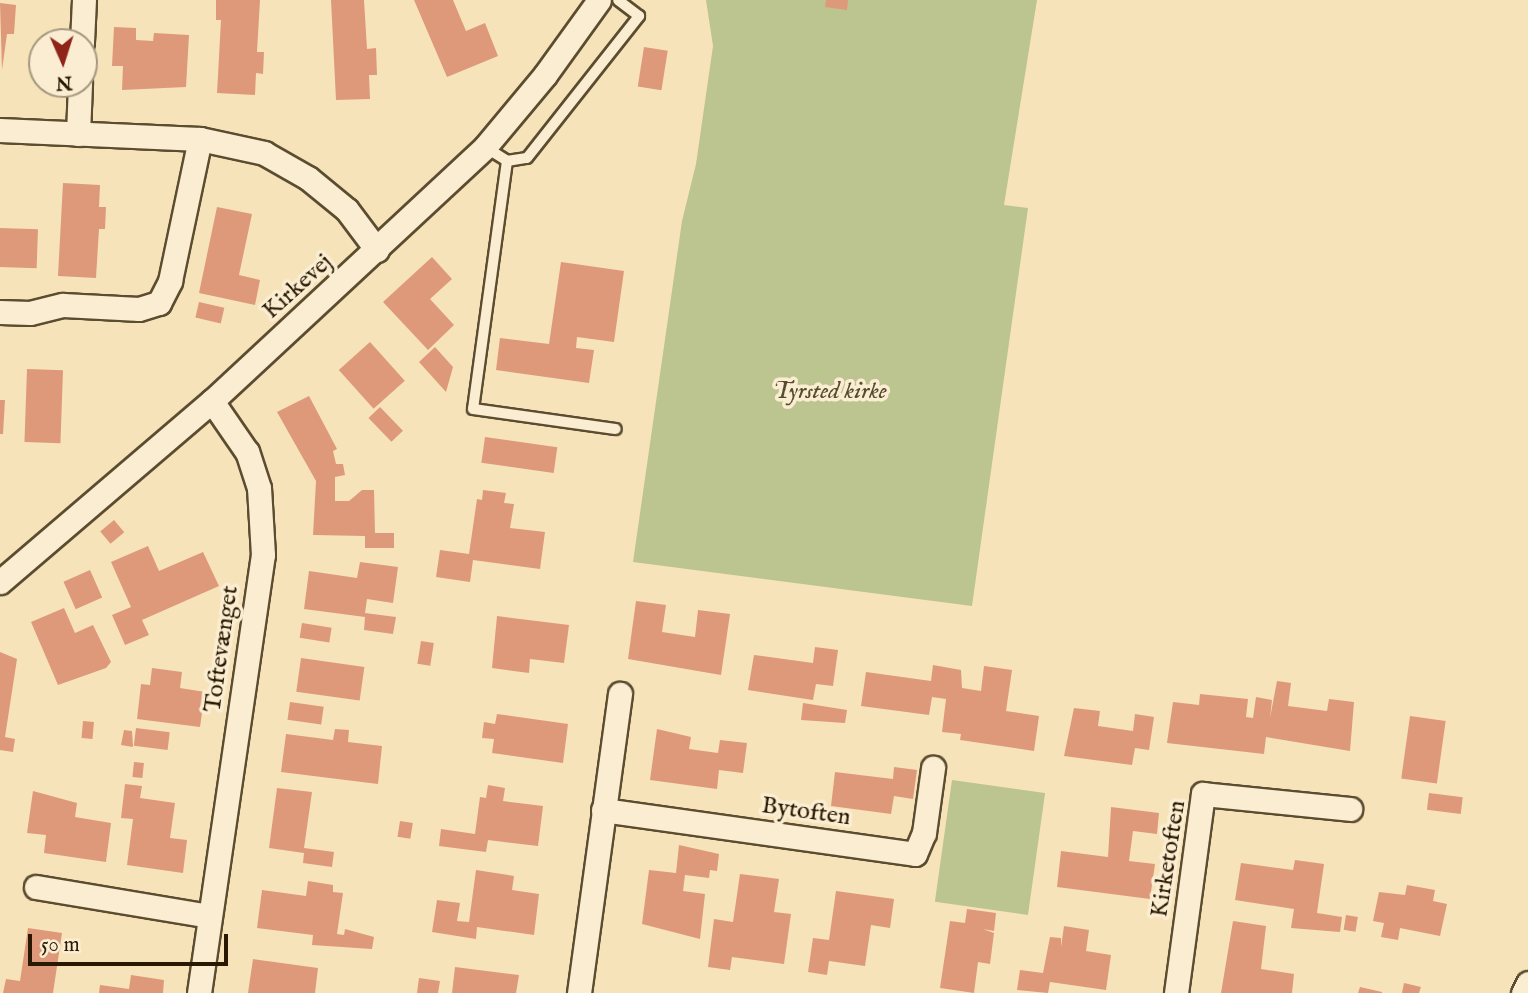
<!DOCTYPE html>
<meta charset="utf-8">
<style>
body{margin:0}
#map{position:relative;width:1528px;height:993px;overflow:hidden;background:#f7e3b9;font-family:"IM FELL English",serif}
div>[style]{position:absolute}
.green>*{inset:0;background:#bcc490;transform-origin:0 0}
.building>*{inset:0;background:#de997a;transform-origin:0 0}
.roads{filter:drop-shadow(2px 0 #5c4c30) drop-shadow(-2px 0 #5c4c30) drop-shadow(0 2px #5c4c30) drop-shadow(0 -2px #5c4c30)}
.service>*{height:10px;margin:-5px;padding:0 5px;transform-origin:5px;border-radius:5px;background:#faedd2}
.minor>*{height:23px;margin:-11.5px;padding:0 11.5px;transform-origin:11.5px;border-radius:11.5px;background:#faedd2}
span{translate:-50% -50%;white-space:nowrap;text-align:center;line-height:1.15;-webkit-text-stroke:7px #faedd2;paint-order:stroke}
.street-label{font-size:24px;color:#291903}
.park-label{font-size:24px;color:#554c2d;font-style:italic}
.north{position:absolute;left:28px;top:28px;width:70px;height:70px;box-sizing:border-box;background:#faedd2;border:2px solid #a6987f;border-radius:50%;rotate:177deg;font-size:19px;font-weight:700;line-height:28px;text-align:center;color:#291903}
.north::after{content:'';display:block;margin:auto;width:24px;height:32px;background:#8f2418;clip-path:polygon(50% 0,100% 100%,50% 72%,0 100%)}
.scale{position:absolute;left:28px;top:934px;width:200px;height:32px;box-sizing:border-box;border:4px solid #291903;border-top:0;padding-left:9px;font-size:21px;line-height:24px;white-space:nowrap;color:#291903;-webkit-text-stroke:5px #faedd2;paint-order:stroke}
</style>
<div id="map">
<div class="green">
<i style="clip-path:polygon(706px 0,1037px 0,1004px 205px,1028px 208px,972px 606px,633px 562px,682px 221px,696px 164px,713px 46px)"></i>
<i style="left:952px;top:780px;width:94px;height:123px;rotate:8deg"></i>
</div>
<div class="building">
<i style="clip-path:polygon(216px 0,260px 0,257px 52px,264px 52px,263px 74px,256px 73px,255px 95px,217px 93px,221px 20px,216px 20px)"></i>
<i style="clip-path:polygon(331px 0,364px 0,367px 49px,376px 48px,377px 75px,369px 75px,370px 99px,336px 100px)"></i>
<i style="clip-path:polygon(414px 0,453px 0,466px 31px,485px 23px,498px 56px,447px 77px)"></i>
<i style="clip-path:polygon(826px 0,848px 0,847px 10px,825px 7px)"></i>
<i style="clip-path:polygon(0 3px,16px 5px,14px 34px,7px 34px,2px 70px)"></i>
<i style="clip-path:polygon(114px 27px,136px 28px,136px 40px,153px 41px,154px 33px,189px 35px,186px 87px,122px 90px,123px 66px,112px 66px)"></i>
<i style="left:644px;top:47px;width:24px;height:40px;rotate:9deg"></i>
<i style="clip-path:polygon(63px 183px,100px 185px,99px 207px,106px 207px,105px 229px,99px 229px,96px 278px,58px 276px)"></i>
<i style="clip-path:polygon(217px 207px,252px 214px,239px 275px,260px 280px,255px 305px,199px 293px)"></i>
<i style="left:0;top:228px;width:38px;height:39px;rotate:2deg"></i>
<i style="clip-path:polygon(432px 257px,452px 279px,430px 299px,454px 325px,428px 350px,383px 302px)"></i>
<i style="clip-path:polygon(561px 262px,624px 271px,614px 342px,577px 337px,576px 348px,594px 350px,589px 383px,496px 370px,500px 338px,549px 344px)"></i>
<i style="left:199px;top:302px;width:26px;height:16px;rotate:13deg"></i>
<i style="left:370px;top:342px;width:52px;height:42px;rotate:48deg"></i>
<i style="clip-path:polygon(435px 347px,453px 367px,446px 392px,419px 362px)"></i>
<i style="left:27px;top:369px;width:36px;height:73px;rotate:2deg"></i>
<i style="clip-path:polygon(309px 396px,337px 449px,333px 451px,336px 464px,343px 464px,345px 475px,335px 477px,335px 501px,349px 501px,362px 490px,374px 490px,375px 533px,394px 533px,394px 548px,365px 548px,365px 536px,313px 535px,316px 481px,277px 412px)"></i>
<i style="clip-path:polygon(0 400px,5px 400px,3px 434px,0 434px)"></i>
<i style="left:380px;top:407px;width:33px;height:16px;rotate:46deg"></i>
<i style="left:485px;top:437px;width:73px;height:26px;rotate:8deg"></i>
<i style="clip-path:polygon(483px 490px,506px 493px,504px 503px,514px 504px,510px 528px,545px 532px,540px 569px,473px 560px,470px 582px,436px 577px,440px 550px,469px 554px,477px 499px,482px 500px)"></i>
<i style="left:114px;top:520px;width:16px;height:18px;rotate:50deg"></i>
<i style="clip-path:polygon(148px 546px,159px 571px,203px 552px,219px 586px,142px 620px,149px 635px,125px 645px,112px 615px,131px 607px,111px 562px)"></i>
<i style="clip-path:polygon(360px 562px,398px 567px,393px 603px,367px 599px,365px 613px,396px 617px,393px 634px,364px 630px,365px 617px,304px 609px,309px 571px,357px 578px)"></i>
<i style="left:90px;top:570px;width:30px;height:29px;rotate:66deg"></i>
<i style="clip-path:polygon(636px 601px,666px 605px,662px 632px,695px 637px,698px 610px,730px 614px,721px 675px,628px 659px)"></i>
<i style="clip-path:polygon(64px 608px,75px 633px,93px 625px,111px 662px,106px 668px,58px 685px,31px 622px)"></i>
<i style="clip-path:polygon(497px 616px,569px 625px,564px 663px,530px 659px,529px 673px,492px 668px)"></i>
<i style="left:302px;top:623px;width:30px;height:15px;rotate:9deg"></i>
<i style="left:421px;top:641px;width:13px;height:23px;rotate:9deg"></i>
<i style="clip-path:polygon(815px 647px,838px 650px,833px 686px,816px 684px,813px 700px,748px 690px,754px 655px,813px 663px)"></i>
<i style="clip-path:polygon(0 652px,17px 659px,5px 737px,15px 739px,13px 752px,0 750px)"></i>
<i style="left:301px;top:658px;width:64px;height:34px;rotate:8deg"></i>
<i style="clip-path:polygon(933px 665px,961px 670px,962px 688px,981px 691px,984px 666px,1012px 670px,1006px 711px,1039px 716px,1034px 751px,960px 740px,961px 734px,942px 732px,946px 699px,932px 697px,929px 715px,861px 706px,866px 672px,931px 681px)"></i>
<i style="clip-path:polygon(152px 668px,182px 672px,180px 688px,205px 692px,200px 727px,137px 719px,141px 684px,150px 685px)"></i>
<i style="clip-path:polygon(1277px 681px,1291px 683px,1288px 706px,1327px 711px,1329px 699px,1354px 702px,1350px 751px,1266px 737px,1264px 754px,1167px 743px,1173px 702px,1199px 705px,1200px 694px,1248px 699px,1246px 717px,1253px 718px,1256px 697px,1272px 700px,1270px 718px)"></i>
<i style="left:290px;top:702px;width:34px;height:18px;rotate:8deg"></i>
<i style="clip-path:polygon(803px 703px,847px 710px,845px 723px,801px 720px)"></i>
<i style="clip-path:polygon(1074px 708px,1100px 711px,1098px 726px,1133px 731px,1135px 714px,1154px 717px,1149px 750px,1135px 748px,1132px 765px,1064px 756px)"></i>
<i style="clip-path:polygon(497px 714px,568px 724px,563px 763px,492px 753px,494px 739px,482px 738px,484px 722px,495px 724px)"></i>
<i style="left:1410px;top:716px;width:36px;height:63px;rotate:8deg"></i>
<i style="left:83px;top:721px;width:11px;height:17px;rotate:5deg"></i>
<i style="left:136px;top:728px;width:34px;height:18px;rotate:7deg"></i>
<i style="clip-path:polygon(335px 729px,349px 730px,348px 742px,382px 746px,378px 784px,281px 772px,286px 734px,333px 740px)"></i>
<i style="clip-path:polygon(657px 729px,691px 737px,689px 749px,718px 753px,720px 740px,747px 743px,743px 773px,719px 770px,717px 789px,650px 780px)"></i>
<i style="clip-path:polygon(124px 730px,132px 731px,133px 747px,121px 745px)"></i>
<i style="left:134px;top:762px;width:10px;height:15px;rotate:6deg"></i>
<i style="clip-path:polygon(894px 767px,917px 770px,913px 799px,894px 796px,891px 814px,831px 806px,835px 772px,893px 779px)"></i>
<i style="clip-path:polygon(125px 784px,142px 786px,140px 798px,175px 803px,170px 838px,187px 840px,183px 873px,127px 865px,133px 819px,121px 818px)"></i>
<i style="clip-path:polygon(488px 785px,505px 788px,503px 801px,543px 806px,538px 846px,488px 840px,486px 852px,439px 846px,441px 829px,475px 834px,480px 797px,486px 798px)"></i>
<i style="clip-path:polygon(277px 788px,312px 792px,304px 848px,334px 852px,332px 867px,303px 863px,304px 853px,269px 848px)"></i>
<i style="clip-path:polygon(33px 791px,77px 803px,75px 817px,111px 823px,106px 862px,44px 853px,46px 835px,27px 833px)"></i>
<i style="left:1429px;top:793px;width:34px;height:17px;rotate:7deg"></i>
<i style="clip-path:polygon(1111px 807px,1159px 813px,1157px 834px,1133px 831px,1129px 861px,1155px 864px,1150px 899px,1057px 887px,1061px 851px,1108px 857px)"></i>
<i style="left:400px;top:821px;width:13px;height:16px;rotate:9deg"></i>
<i style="clip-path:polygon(679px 845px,719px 854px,717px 871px,710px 870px,709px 878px,685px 875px,683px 891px,705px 894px,700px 939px,642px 924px,649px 870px,676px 873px)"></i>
<i style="clip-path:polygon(1295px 860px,1324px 864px,1317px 913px,1342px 917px,1340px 932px,1291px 928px,1294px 909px,1235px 900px,1241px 863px,1293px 870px)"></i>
<i style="clip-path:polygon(476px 870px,514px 876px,512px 890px,539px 894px,534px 935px,477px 927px,476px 939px,432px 932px,437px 900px,460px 903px,457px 921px,469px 922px)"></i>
<i style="clip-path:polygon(740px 874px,779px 879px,774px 912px,791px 914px,784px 964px,732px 957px,730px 970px,708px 967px,714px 919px,733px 922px)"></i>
<i style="clip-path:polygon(308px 881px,333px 885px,333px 892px,343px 893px,337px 934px,344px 935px,345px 929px,374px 937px,372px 949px,312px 945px,313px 935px,257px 928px,262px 890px,306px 896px)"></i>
<i style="clip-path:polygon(1407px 885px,1435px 890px,1433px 901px,1447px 904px,1440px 936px,1400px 928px,1398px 940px,1381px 937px,1384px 923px,1373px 921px,1379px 892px,1405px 895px)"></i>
<i style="clip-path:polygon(836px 891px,894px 899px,890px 928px,871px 925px,865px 966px,829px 961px,827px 975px,808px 972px,813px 938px,829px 940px)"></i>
<i style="clip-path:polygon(967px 909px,996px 913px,994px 931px,983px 929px,994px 933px,990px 964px,978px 962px,974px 993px,940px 988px,950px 921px,965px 923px)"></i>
<i style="left:1346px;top:915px;width:12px;height:15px;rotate:9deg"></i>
<i style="clip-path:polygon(1233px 921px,1266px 926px,1261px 969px,1294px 974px,1292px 993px,1221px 993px)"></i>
<i style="clip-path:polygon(1064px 926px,1089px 930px,1086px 951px,1111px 955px,1106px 990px,1050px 982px,1048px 993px,1017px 990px,1020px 970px,1043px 973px,1050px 937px,1061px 938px,1061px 947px)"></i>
<i style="clip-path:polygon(28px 928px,62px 933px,53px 993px,3px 993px,6px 979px,20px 981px)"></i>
<i style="clip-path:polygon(253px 959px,318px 968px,315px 993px,248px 993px)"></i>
<i style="clip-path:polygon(455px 967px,519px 975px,516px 993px,452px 993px)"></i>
<i style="clip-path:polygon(131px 975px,164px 980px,163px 993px,99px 993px,100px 985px,129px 989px)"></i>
<i style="clip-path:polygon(419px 978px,440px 981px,438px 993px,417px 993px)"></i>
<i style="clip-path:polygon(1404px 983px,1421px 987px,1419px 993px,1402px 993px)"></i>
<i style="clip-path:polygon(1360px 987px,1382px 992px,1382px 993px,1358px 993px)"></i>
</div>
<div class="roads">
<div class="service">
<i style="left:485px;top:147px;width:26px;rotate:32deg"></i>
<i style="left:507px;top:161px;width:20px;rotate:-9deg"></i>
<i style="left:527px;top:158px;width:181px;rotate:-51.7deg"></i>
<i style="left:639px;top:16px;width:26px;rotate:-143deg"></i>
<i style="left:507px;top:161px;width:250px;rotate:97.8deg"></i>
<i style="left:473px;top:409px;width:144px;rotate:8deg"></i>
</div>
<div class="minor">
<i style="left:82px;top:42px;width:42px;rotate:-87.3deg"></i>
<i style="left:0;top:130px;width:200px;rotate:2.6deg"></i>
<i style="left:200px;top:139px;width:66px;rotate:12.3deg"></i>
<i style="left:264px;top:153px;width:51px;rotate:29.6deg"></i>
<i style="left:308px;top:178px;width:50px;rotate:39.4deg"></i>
<i style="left:347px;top:210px;width:50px;rotate:53.1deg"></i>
<i style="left:78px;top:134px;width:50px;rotate:-87.7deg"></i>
<i style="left:0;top:312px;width:30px;rotate:2deg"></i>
<i style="left:30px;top:313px;width:34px;rotate:-14deg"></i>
<i style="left:63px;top:305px;width:76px;rotate:3deg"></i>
<i style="left:139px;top:309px;width:21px;rotate:-17deg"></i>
<i style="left:159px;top:303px;width:25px;rotate:-63deg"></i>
<i style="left:170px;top:281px;width:145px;rotate:-78.1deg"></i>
<i style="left:0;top:582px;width:279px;rotate:-40.5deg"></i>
<i style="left:212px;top:401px;width:373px;rotate:-42.9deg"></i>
<i style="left:485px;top:147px;width:94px;rotate:-50.2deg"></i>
<i style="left:545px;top:75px;width:92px;rotate:-54.2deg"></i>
<i style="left:603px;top:810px;width:315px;rotate:8deg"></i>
<i style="left:915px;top:854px;width:23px;rotate:-67deg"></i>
<i style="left:924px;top:833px;width:66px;rotate:-82.1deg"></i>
<i style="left:36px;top:887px;width:175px;rotate:9.5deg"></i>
<i style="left:199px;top:993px;width:443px;rotate:-81.7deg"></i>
<i style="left:263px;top:555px;width:67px;rotate:-93.4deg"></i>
<i style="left:259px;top:488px;width:38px;rotate:-108deg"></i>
<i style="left:247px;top:452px;width:62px;rotate:-124.5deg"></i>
<i style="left:579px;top:993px;width:302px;rotate:-82.2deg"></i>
<i style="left:1176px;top:993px;width:201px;rotate:-82.3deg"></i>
<i style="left:1203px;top:794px;width:148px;rotate:5.8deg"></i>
<i style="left:1523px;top:993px;width:11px;rotate:-63deg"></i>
</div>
</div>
<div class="street-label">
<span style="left:298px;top:287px;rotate:-42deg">Kirkevej</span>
<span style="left:222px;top:649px;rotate:-82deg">Toftevænget</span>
<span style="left:806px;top:812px;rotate:8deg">Bytoften</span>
<span style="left:1169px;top:859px;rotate:-81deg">Kirketoften</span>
</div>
<div class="park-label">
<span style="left:830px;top:392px">Tyrsted kirke</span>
</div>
<div class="north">N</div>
<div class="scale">50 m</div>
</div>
